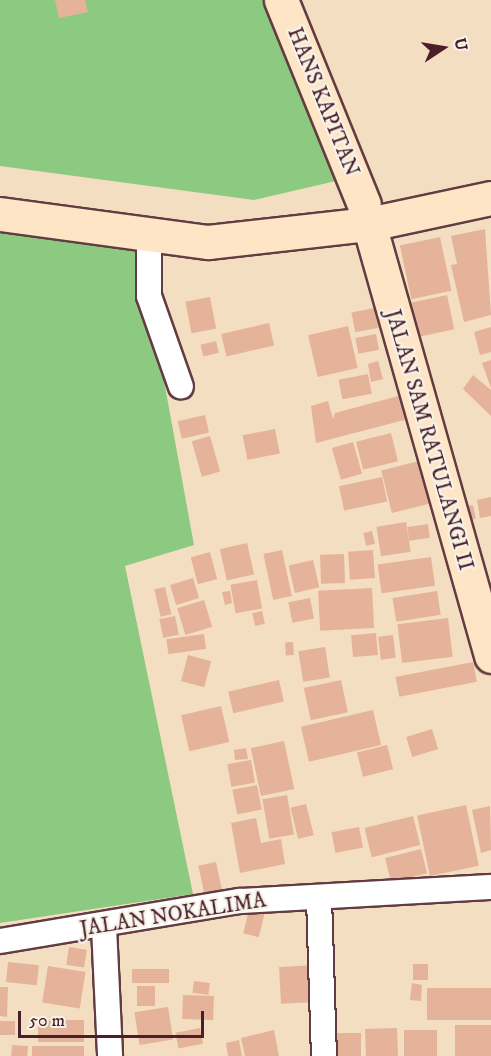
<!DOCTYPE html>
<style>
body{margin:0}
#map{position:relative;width:491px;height:1056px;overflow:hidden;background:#f3dec2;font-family:"IM FELL DW Pica",serif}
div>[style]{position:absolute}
.green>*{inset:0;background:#8bca80}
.building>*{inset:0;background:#e5b399;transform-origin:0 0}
.roads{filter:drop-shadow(2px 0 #633c42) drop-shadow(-2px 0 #633c42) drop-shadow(0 2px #633c42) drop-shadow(0 -2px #633c42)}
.street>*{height:24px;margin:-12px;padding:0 12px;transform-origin:12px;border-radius:12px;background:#fff}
.secondary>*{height:33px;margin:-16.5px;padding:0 16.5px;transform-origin:16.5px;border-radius:16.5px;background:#fde5c5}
span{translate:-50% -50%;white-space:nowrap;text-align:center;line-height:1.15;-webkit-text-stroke:4.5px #f7f3e8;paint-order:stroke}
.street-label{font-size:21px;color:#4a1f2b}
.north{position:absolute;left:413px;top:18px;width:60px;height:60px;-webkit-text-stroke:4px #f7f3e8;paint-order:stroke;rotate:78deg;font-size:16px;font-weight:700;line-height:24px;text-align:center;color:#4a1f2b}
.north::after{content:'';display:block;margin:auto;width:21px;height:27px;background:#4a1f2b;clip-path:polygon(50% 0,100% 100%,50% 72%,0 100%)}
.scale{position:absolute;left:18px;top:1011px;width:186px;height:27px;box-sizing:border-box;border:3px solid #4a1f2b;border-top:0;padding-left:8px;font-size:18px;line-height:21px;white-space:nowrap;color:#4a1f2b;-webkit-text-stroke:4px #f7f3e8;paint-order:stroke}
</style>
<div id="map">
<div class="green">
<i style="clip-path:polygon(0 0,269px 0,340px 180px,254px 200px,0 166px)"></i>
<i style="clip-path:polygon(0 222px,139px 244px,194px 545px,125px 566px,193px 894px,0 923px)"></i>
</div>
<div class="building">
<i style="clip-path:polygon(55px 0,85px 0,88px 12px,59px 18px)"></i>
<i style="clip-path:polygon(485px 229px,491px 315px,464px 322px,451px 265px,457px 264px,451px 236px)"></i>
<i style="left:440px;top:237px;width:55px;height:41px;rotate:78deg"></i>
<i style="left:447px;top:295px;width:35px;height:37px;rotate:78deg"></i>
<i style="left:210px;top:297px;width:32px;height:25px;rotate:79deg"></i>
<i style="left:375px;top:308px;width:20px;height:24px;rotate:79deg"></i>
<i style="left:269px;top:323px;width:23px;height:49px;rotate:77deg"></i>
<i style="left:348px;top:326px;width:43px;height:41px;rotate:77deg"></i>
<i style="clip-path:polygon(491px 327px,491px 352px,480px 355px,474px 332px)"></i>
<i style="left:376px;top:334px;width:16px;height:21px;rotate:79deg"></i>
<i style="left:216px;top:341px;width:12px;height:16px;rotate:76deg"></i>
<i style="clip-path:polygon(491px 360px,491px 388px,482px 363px)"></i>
<i style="clip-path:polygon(378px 361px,383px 379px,371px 382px,368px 364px)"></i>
<i style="left:368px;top:374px;width:20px;height:30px;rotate:79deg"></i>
<i style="clip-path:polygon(473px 375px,491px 390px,491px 416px,463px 389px)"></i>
<i style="clip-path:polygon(402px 395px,408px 419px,316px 443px,311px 406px,328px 401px,333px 419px,335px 413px)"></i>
<i style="left:205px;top:415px;width:18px;height:28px;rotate:77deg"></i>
<i style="left:275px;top:429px;width:25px;height:33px;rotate:79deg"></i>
<i style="left:391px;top:433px;width:29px;height:36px;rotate:76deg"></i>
<i style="left:210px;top:436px;width:37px;height:19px;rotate:74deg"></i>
<i style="left:353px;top:442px;width:33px;height:22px;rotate:74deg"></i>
<i style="left:423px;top:460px;width:44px;height:43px;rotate:76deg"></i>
<i style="left:382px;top:477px;width:25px;height:44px;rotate:78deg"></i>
<i style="clip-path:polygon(491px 497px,491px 516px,480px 518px,477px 500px)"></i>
<i style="left:473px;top:505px;width:14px;height:8px;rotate:78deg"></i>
<i style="left:406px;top:522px;width:30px;height:30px;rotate:81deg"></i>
<i style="left:428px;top:524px;width:14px;height:21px;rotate:82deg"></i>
<i style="left:372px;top:531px;width:13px;height:9px;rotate:77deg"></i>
<i style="left:247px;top:543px;width:32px;height:28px;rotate:77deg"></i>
<i style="left:282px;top:550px;width:47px;height:19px;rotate:78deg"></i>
<i style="left:373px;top:550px;width:28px;height:25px;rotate:86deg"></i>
<i style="left:210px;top:552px;width:28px;height:20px;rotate:75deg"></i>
<i style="left:344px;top:554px;width:29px;height:24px;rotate:88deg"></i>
<i style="left:431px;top:557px;width:29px;height:54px;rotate:82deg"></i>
<i style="left:313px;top:560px;width:28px;height:25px;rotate:77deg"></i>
<i style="left:193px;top:578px;width:21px;height:24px;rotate:73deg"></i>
<i style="left:257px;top:580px;width:29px;height:27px;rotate:80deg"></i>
<i style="left:165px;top:587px;width:28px;height:11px;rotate:77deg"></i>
<i style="left:372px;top:588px;width:40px;height:54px;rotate:87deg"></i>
<i style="clip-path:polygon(230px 591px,232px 603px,225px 605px,222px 592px)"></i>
<i style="left:437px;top:591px;width:24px;height:45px;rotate:81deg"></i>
<i style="left:310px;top:598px;width:21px;height:22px;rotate:79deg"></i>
<i style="left:204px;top:600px;width:28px;height:28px;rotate:73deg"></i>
<i style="left:262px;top:611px;width:13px;height:10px;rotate:77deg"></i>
<i style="left:175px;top:616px;width:19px;height:16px;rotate:78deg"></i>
<i style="left:448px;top:618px;width:39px;height:51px;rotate:83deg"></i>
<i style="left:376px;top:633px;width:22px;height:25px;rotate:85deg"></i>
<i style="left:204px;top:634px;width:15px;height:38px;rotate:82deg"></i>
<i style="left:393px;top:635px;width:23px;height:15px;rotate:83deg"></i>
<i style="left:293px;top:642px;width:13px;height:8px;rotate:86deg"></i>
<i style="left:325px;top:647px;width:31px;height:27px;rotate:81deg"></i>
<i style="left:188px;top:655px;width:24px;height:27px;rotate:15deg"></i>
<i style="left:473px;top:662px;width:20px;height:79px;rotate:79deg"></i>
<i style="left:279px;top:680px;width:22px;height:52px;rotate:77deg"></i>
<i style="left:341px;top:680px;width:33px;height:38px;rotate:78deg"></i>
<i style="left:221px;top:706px;width:37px;height:41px;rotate:77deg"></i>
<i style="left:373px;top:710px;width:36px;height:74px;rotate:77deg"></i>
<i style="left:432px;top:729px;width:21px;height:27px;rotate:73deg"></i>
<i style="left:284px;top:741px;width:49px;height:34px;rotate:78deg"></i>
<i style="left:387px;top:745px;width:25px;height:31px;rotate:76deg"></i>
<i style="clip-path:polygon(246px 748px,248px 759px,235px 760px,234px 750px)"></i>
<i style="left:251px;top:760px;width:23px;height:24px;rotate:80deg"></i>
<i style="left:257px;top:785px;width:25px;height:25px;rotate:79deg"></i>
<i style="left:287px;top:795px;width:40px;height:25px;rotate:80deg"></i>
<i style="left:306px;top:804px;width:32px;height:16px;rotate:76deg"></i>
<i style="left:466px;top:805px;width:62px;height:50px;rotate:78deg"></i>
<i style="clip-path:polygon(490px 806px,491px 850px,481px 853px,472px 810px)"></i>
<i style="left:413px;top:816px;width:30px;height:50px;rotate:76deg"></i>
<i style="clip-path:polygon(256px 818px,261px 843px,281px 839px,285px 864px,240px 873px,231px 823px)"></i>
<i style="left:359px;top:827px;width:21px;height:28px;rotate:79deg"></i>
<i style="left:421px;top:849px;width:25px;height:37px;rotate:76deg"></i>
<i style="left:216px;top:862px;width:30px;height:18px;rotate:78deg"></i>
<i style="left:249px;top:910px;width:16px;height:24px;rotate:14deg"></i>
<i style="left:69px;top:947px;width:18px;height:18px;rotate:9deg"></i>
<i style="left:8px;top:962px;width:31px;height:20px;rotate:6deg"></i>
<i style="left:428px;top:964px;width:16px;height:15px;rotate:90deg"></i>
<i style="left:315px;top:965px;width:37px;height:36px;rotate:87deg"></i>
<i style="left:48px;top:966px;width:38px;height:37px;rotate:9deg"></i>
<i style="left:169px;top:969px;width:14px;height:37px;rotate:90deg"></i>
<i style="left:194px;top:981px;width:16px;height:12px;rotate:7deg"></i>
<i style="clip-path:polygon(412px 983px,422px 985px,421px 1001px,410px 1000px)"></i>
<i style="left:137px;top:986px;width:18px;height:20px"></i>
<i style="clip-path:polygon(0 987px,8px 987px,7px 1017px,0 1016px)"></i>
<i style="left:491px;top:988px;width:32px;height:64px;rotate:90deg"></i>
<i style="left:183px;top:995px;width:31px;height:24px;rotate:2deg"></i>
<i style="left:168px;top:1007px;width:33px;height:34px;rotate:81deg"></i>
<i style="left:38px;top:1020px;width:46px;height:22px"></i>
<i style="left:0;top:1021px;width:15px;height:14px"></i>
<i style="left:491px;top:1025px;width:31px;height:36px;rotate:90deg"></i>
<i style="left:200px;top:1028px;width:16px;height:25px;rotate:79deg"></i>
<i style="left:397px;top:1028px;width:28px;height:32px;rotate:88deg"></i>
<i style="clip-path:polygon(274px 1030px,279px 1056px,245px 1056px,241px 1038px)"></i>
<i style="left:404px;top:1030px;width:33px;height:26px"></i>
<i style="left:334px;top:1033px;width:27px;height:23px"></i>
<i style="clip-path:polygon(239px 1040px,242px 1056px,228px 1056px,226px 1043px)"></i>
<i style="left:12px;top:1045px;width:16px;height:11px;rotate:4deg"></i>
<i style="left:32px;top:1046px;width:52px;height:10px"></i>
</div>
<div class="roads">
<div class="street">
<i style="left:149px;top:236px;width:60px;rotate:90deg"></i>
<i style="left:149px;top:296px;width:96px;rotate:70.6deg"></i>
<i style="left:319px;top:898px;width:158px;rotate:88.2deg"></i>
<i style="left:104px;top:927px;width:129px;rotate:87.3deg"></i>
<i style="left:0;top:941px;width:243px;rotate:-9.5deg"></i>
<i style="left:240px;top:901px;width:251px;rotate:-3.2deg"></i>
</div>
<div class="secondary">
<i style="left:281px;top:0;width:220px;rotate:67.9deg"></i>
<i style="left:0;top:214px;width:210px;rotate:7.7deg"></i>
<i style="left:208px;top:242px;width:162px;rotate:-6.4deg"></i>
<i style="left:369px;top:224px;width:125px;rotate:-12deg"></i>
<i style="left:369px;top:224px;width:449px;rotate:74.2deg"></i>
</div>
</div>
<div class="street-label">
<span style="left:323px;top:102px;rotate:68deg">HANS KAPITAN</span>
<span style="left:429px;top:440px;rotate:74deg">JALAN SAM RATULANGI II</span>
<span style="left:173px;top:915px;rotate:-9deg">JALAN NOKALIMA</span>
</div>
<div class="north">U</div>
<div class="scale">50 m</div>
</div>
